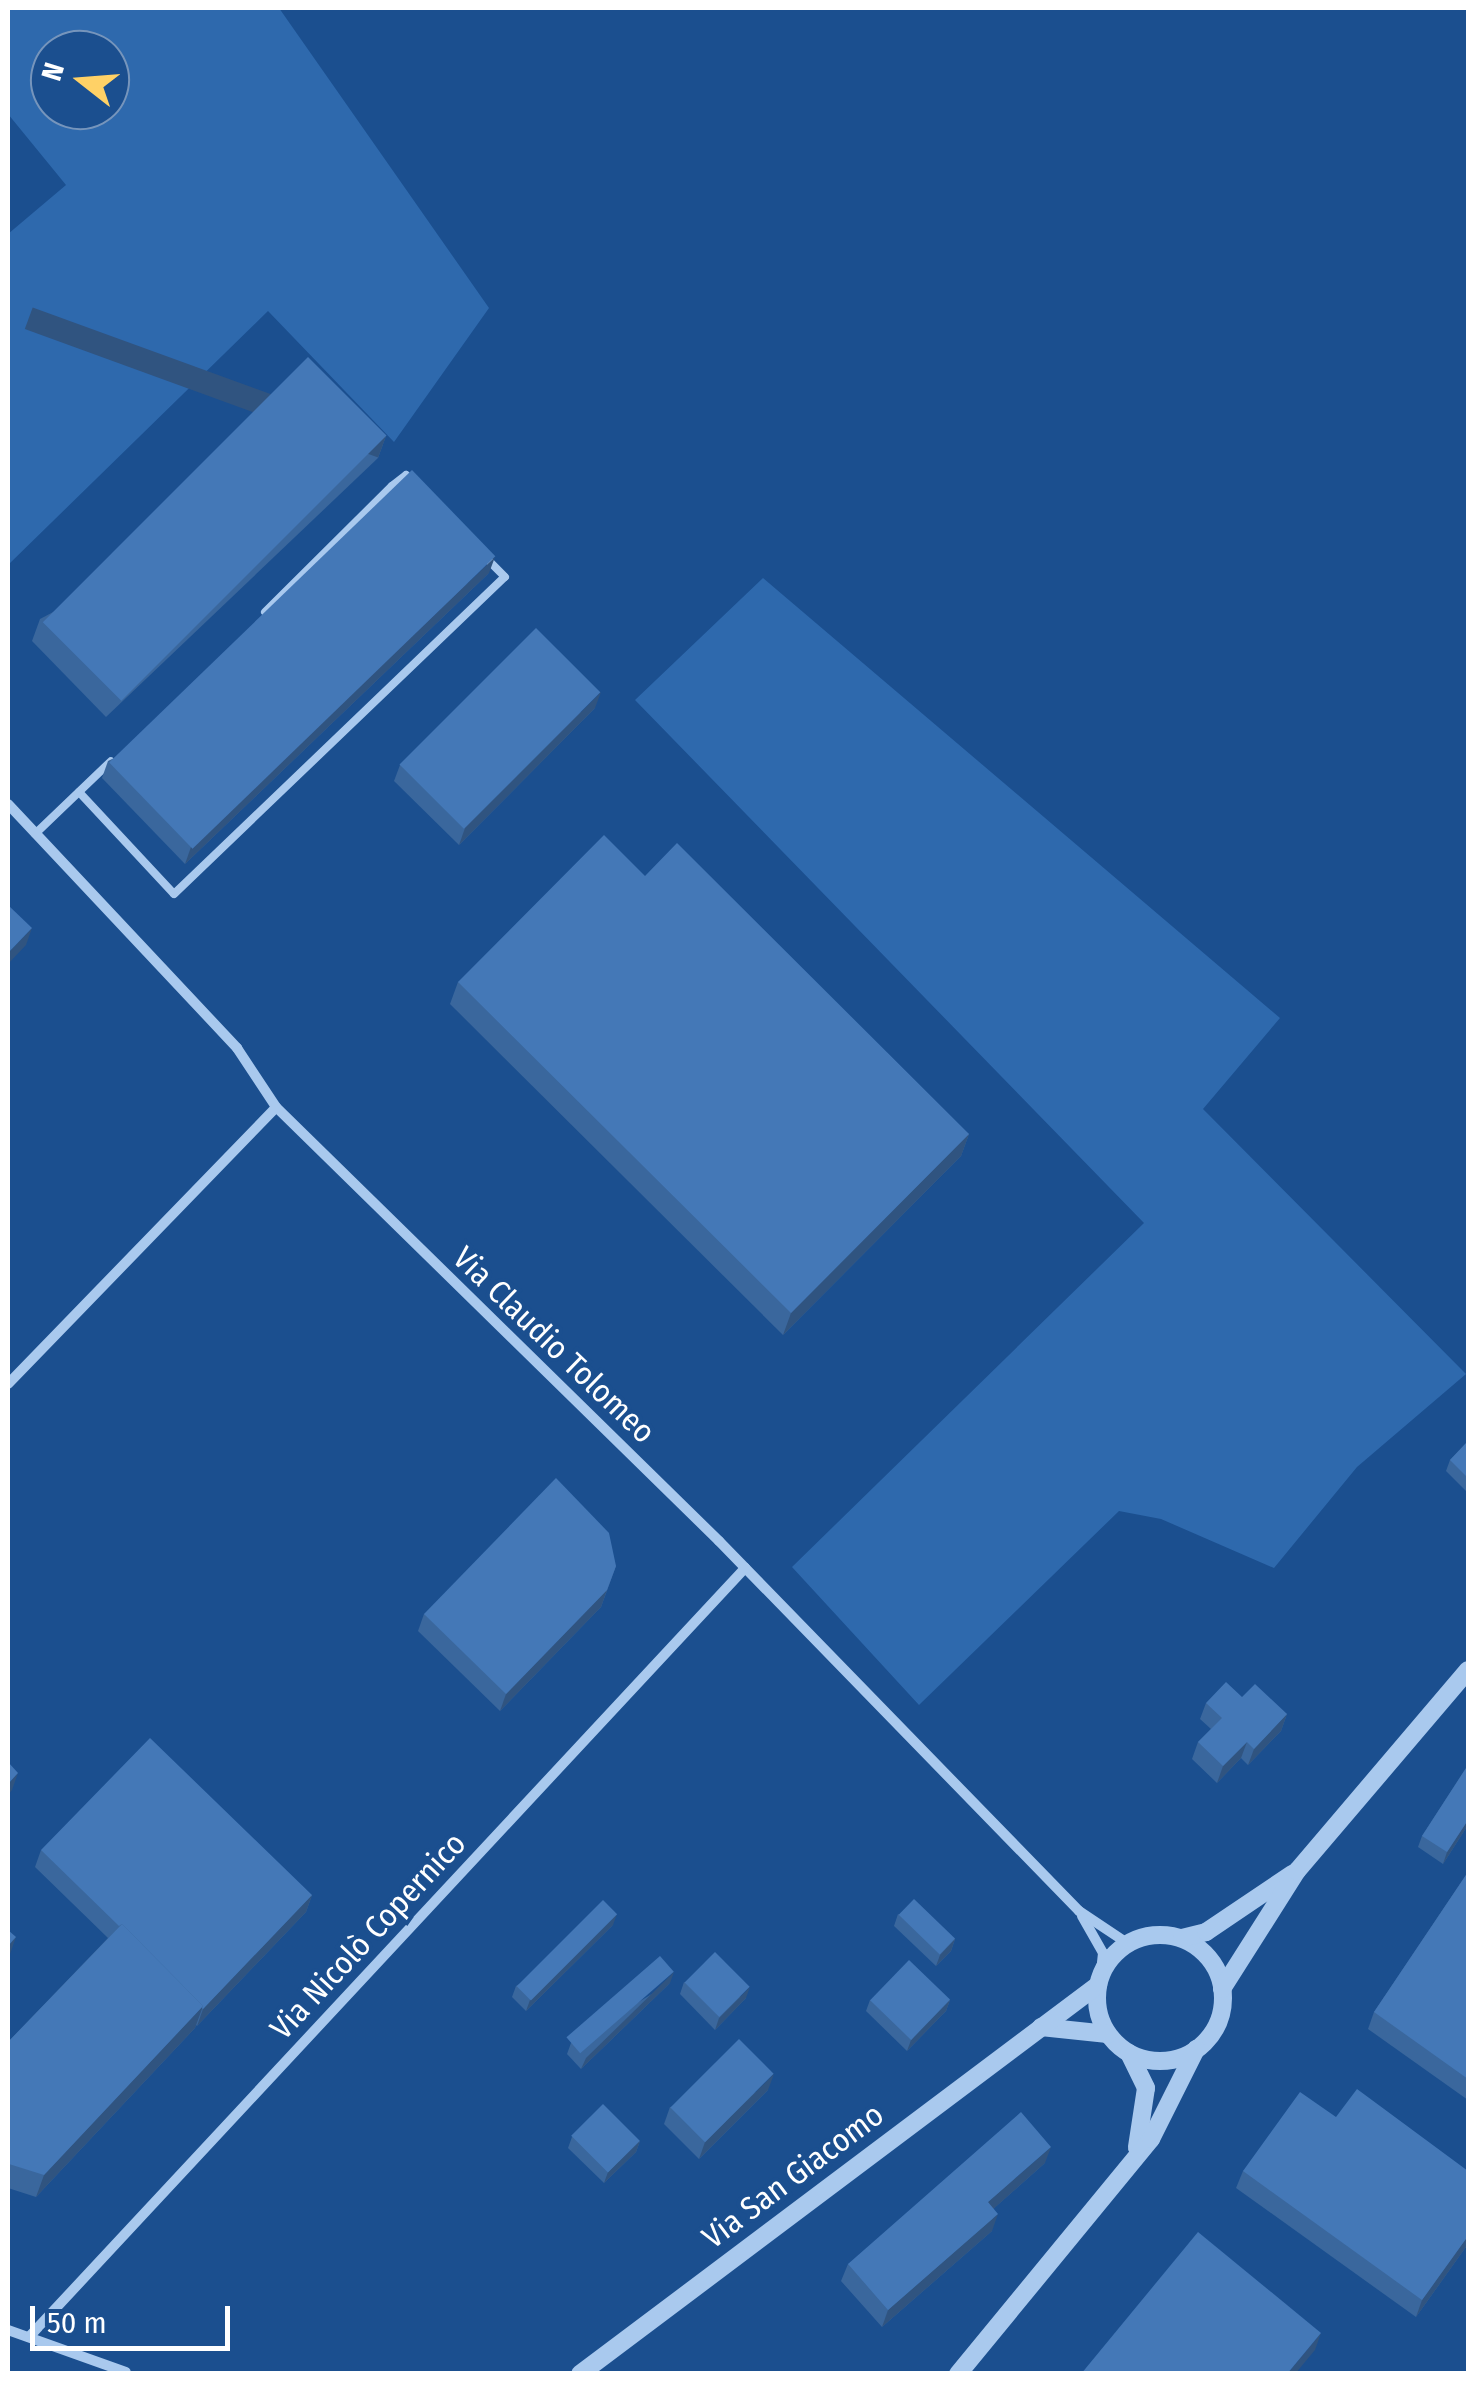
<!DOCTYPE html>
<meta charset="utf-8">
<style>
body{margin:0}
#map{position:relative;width:1476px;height:2381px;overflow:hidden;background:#1b4f8f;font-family:"Fira Sans Condensed",sans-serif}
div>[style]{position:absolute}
.green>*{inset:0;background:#2e69ad}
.service>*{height:8px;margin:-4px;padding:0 4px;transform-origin:4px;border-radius:4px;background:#a9c9ee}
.minor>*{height:10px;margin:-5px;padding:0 5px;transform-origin:5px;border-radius:5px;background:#a9c9ee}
.tertiary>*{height:18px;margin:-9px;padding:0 9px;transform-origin:9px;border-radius:9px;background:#a9c9ee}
.tertiary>.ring{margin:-9px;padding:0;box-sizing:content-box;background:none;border:18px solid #a9c9ee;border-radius:50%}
.wall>*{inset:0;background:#3a679d}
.shaded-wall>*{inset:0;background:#305480;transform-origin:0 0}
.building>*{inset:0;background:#4478b7;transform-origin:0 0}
span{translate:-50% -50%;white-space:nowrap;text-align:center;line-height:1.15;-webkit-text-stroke:8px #1b4f8f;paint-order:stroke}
.street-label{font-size:32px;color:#fff}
.frame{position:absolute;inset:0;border:10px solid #fff;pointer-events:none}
.north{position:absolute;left:30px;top:30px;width:100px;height:100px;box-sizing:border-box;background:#1b4f8f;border:2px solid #7695bc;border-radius:50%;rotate:287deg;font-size:28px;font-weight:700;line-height:40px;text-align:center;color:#fff}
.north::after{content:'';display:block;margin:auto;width:35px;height:45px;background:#ffd166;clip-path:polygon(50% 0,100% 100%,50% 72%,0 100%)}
.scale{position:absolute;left:30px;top:2306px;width:200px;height:45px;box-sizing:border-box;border:5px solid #fff;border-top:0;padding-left:12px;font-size:30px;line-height:35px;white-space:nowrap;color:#fff;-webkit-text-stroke:8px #1b4f8f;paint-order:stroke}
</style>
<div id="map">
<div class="green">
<i style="clip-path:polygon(evenodd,8px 8px,279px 8px,489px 308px,394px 442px,268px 311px,8px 565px,8px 234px,66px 185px,8px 114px,8px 8px,50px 50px,110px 50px,110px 110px,50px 110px,50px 50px)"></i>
<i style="clip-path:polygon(763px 578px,1280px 1018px,1203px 1109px,1466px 1374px,1357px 1467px,1274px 1568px,1161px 1519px,1119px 1511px,919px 1705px,792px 1567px,1144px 1223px,635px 700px)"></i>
</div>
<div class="service">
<i style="left:265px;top:612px;width:179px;rotate:-44.8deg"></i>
<i style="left:392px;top:486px;width:18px;rotate:-38deg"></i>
<i style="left:406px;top:475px;width:10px;rotate:45deg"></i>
<i style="left:79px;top:792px;width:139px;rotate:47deg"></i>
<i style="left:174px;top:894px;width:458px;rotate:-43.8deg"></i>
<i style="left:505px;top:577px;width:28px;rotate:-135deg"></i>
<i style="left:35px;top:834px;width:105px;rotate:-43.8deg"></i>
</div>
<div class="minor">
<i style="left:8px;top:804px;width:335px;rotate:46.8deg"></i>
<i style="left:237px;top:1048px;width:71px;rotate:56.5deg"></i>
<i style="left:276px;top:1107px;width:620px;rotate:44.41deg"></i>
<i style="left:719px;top:1541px;width:516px;rotate:45.78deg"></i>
<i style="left:1079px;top:1911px;width:58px;rotate:33.7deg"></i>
<i style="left:8px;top:1384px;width:385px;rotate:-45.9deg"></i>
<i style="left:1082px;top:1916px;width:43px;rotate:60.4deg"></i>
<i style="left:1103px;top:1953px;width:20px;rotate:96deg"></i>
<i style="left:8px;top:2330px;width:125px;rotate:19.6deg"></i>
<i style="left:29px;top:2337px;width:1051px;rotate:-47.04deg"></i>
</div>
<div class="tertiary">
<i class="ring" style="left:1097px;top:1935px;width:108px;height:108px"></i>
<i style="left:1182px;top:1938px;width:25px;rotate:-14deg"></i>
<i style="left:1206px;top:1932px;width:104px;rotate:-34deg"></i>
<i style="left:1222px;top:1989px;width:140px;rotate:-57.6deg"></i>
<i style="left:1297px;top:1871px;width:264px;rotate:-49.6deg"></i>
<i style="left:1041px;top:2027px;width:67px;rotate:6deg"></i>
<i style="left:1129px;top:2053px;width:39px;rotate:64deg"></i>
<i style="left:1146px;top:2088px;width:60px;rotate:98.7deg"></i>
<i style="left:580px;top:2374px;width:648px;rotate:-36.91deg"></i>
<i style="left:958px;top:2374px;width:304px;rotate:-50.6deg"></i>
<i style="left:1151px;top:2139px;width:101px;rotate:-63.4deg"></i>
</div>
<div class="wall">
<i style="clip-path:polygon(386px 436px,378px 458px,106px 717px,32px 641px,40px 619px)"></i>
<i style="clip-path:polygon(489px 573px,185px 864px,102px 778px,108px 761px)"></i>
<i style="clip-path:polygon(595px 708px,459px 845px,394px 781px,400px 765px)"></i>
<i style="clip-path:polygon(645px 876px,969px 1134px,961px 1156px,783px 1335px,450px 1004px,458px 982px)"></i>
<i style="clip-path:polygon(1468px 1441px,1468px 1493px,1446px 1471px,1450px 1460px)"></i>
<i style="clip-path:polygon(616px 1566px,601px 1607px,500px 1711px,418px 1631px,424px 1614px)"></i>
<i style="clip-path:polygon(1242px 1697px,1287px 1714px,1281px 1731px,1248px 1765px,1241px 1758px,1217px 1783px,1192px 1759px,1198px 1742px,1211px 1729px,1200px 1719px,1206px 1703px)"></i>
<i style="clip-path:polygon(1468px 1765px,1468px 1825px,1443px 1864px,1418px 1847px,1422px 1836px)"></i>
<i style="clip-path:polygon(41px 1850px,312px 1895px,306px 1912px,197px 2026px,196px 2025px,195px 2028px,36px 2197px,8px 2188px,8px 2042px,108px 1938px,35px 1867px)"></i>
<i style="clip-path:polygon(1468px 1872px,1468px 2100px,1368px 2029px,1374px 2012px)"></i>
<i style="clip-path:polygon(898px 1914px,955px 1939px,951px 1951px,936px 1966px,894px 1926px)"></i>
<i style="clip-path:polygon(613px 1925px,526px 2011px,512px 1997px,516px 1986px)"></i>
<i style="clip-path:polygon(684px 1982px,746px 1998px,715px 2030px,680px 1994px)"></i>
<i style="clip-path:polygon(670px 1983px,581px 2069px,567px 2054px,571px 2043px)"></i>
<i style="clip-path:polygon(870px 2000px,950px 2000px,946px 2011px,907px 2051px,866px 2011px)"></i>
<i style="clip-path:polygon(768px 2090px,699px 2159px,664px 2124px,670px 2107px)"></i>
<i style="clip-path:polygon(1336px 2117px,1468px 2171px,1468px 2244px,1416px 2317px,1236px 2188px,1243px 2171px)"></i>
<i style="clip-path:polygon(572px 2137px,640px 2141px,636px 2152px,604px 2183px,568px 2148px)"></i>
<i style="clip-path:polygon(1045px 2163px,993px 2209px,992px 2231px,882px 2327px,841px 2281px,848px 2264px)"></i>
</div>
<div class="shaded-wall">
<i style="left:386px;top:436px;width:23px;height:376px;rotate:110deg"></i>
<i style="clip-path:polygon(495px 557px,489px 573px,185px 864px,191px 847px)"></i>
<i style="clip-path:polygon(601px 692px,595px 708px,459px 845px,465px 828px)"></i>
<i style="clip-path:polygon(32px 928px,26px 945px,8px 964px,8px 953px)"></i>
<i style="clip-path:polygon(969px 1134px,961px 1156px,783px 1335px,791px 1313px)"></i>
<i style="clip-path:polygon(607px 1590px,601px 1607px,500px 1711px,506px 1694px)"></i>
<i style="clip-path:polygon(1287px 1714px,1281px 1731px,1248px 1765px,1254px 1749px)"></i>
<i style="clip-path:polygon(1247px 1742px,1241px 1758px,1217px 1783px,1223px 1766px)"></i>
<i style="clip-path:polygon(18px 1773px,12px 1790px,8px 1795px,8px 1784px)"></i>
<i style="clip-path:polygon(1468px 1820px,1468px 1825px,1443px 1864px,1447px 1852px)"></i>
<i style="clip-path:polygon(312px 1895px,306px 1912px,197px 2026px,203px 2009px)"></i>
<i style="clip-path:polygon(617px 1914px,613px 1925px,526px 2011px,530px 2000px)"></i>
<i style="clip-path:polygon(16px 1937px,10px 1954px,8px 1956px,8px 1946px)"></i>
<i style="clip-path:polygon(955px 1939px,951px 1951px,936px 1966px,940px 1955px)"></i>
<i style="clip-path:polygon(674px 1972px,670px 1983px,581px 2069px,586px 2058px)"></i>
<i style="clip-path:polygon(750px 1987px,746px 1998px,715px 2030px,719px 2018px)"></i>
<i style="clip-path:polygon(950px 2000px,946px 2011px,907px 2051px,911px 2040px)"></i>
<i style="clip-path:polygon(203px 2006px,195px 2028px,36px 2197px,44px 2175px)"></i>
<i style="clip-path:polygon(774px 2074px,768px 2090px,699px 2159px,705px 2142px)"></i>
<i style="clip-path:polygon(640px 2141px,636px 2152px,604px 2183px,608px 2172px)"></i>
<i style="clip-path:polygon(1051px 2147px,1045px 2163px,982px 2219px,988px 2202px)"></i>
<i style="clip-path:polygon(998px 2214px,992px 2231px,882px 2327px,888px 2310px)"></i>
<i style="clip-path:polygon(1468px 2236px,1468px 2244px,1416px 2317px,1422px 2300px)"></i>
<i style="clip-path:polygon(1321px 2333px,1315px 2350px,1295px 2374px,1287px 2374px)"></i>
</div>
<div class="building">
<i style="left:308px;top:357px;width:111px;height:375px;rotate:45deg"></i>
<i style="left:412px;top:470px;width:120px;height:421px;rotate:46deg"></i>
<i style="left:536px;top:628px;width:91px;height:193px;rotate:45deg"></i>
<i style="clip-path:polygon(604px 835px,645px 876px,677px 843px,969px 1134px,791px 1313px,458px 982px)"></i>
<i style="clip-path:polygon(8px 905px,32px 928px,8px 953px)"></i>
<i style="clip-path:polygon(1468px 1441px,1468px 1478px,1450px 1460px)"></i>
<i style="clip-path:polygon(556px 1478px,609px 1533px,616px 1566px,607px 1590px,506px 1694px,424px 1614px)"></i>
<i style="clip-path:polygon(1226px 1682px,1242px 1697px,1255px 1684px,1287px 1714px,1254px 1749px,1247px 1742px,1223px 1766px,1198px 1742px,1222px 1718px,1206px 1703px)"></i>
<i style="clip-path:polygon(150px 1738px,312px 1895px,203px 2009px,202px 2008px,203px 2006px,122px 1924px,119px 1926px,41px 1850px)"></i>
<i style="clip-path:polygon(8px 1762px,18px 1773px,8px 1784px)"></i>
<i style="clip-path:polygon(1468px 1765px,1468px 1820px,1447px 1852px,1422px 1836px)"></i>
<i style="clip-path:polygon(1468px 1872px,1468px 2079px,1374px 2012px)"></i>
<i style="left:914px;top:1899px;width:57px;height:22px;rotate:44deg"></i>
<i style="left:603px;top:1900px;width:20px;height:122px;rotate:45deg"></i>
<i style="clip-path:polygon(122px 1924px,203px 2006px,44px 2175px,9px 2164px,8px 2167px,8px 2042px)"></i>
<i style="clip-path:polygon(8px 1930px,16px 1937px,8px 1946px)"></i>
<i style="left:715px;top:1952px;width:49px;height:43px;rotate:45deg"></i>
<i style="left:660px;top:1956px;width:21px;height:124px;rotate:49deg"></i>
<i style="left:909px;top:1960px;width:57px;height:56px;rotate:44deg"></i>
<i style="left:739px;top:2039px;width:49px;height:97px;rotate:45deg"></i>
<i style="clip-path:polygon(1357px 2089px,1468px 2171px,1468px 2236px,1422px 2300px,1243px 2171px,1300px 2092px,1336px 2117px)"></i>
<i style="left:603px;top:2104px;width:52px;height:45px;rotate:45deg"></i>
<i style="clip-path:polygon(1021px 2112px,1051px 2147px,988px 2202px,998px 2214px,888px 2310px,848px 2264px)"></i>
<i style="clip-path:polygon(1198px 2232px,1321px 2333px,1287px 2374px,1081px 2374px)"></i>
</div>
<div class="street-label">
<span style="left:554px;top:1345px;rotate:44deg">Via Claudio Tolomeo</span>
<span style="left:368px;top:1936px;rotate:-47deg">Via Nicolò Copernico</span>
<span style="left:793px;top:2176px;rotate:-37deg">Via San Giacomo</span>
</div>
<div class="frame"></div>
<div class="north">N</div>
<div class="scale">50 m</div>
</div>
